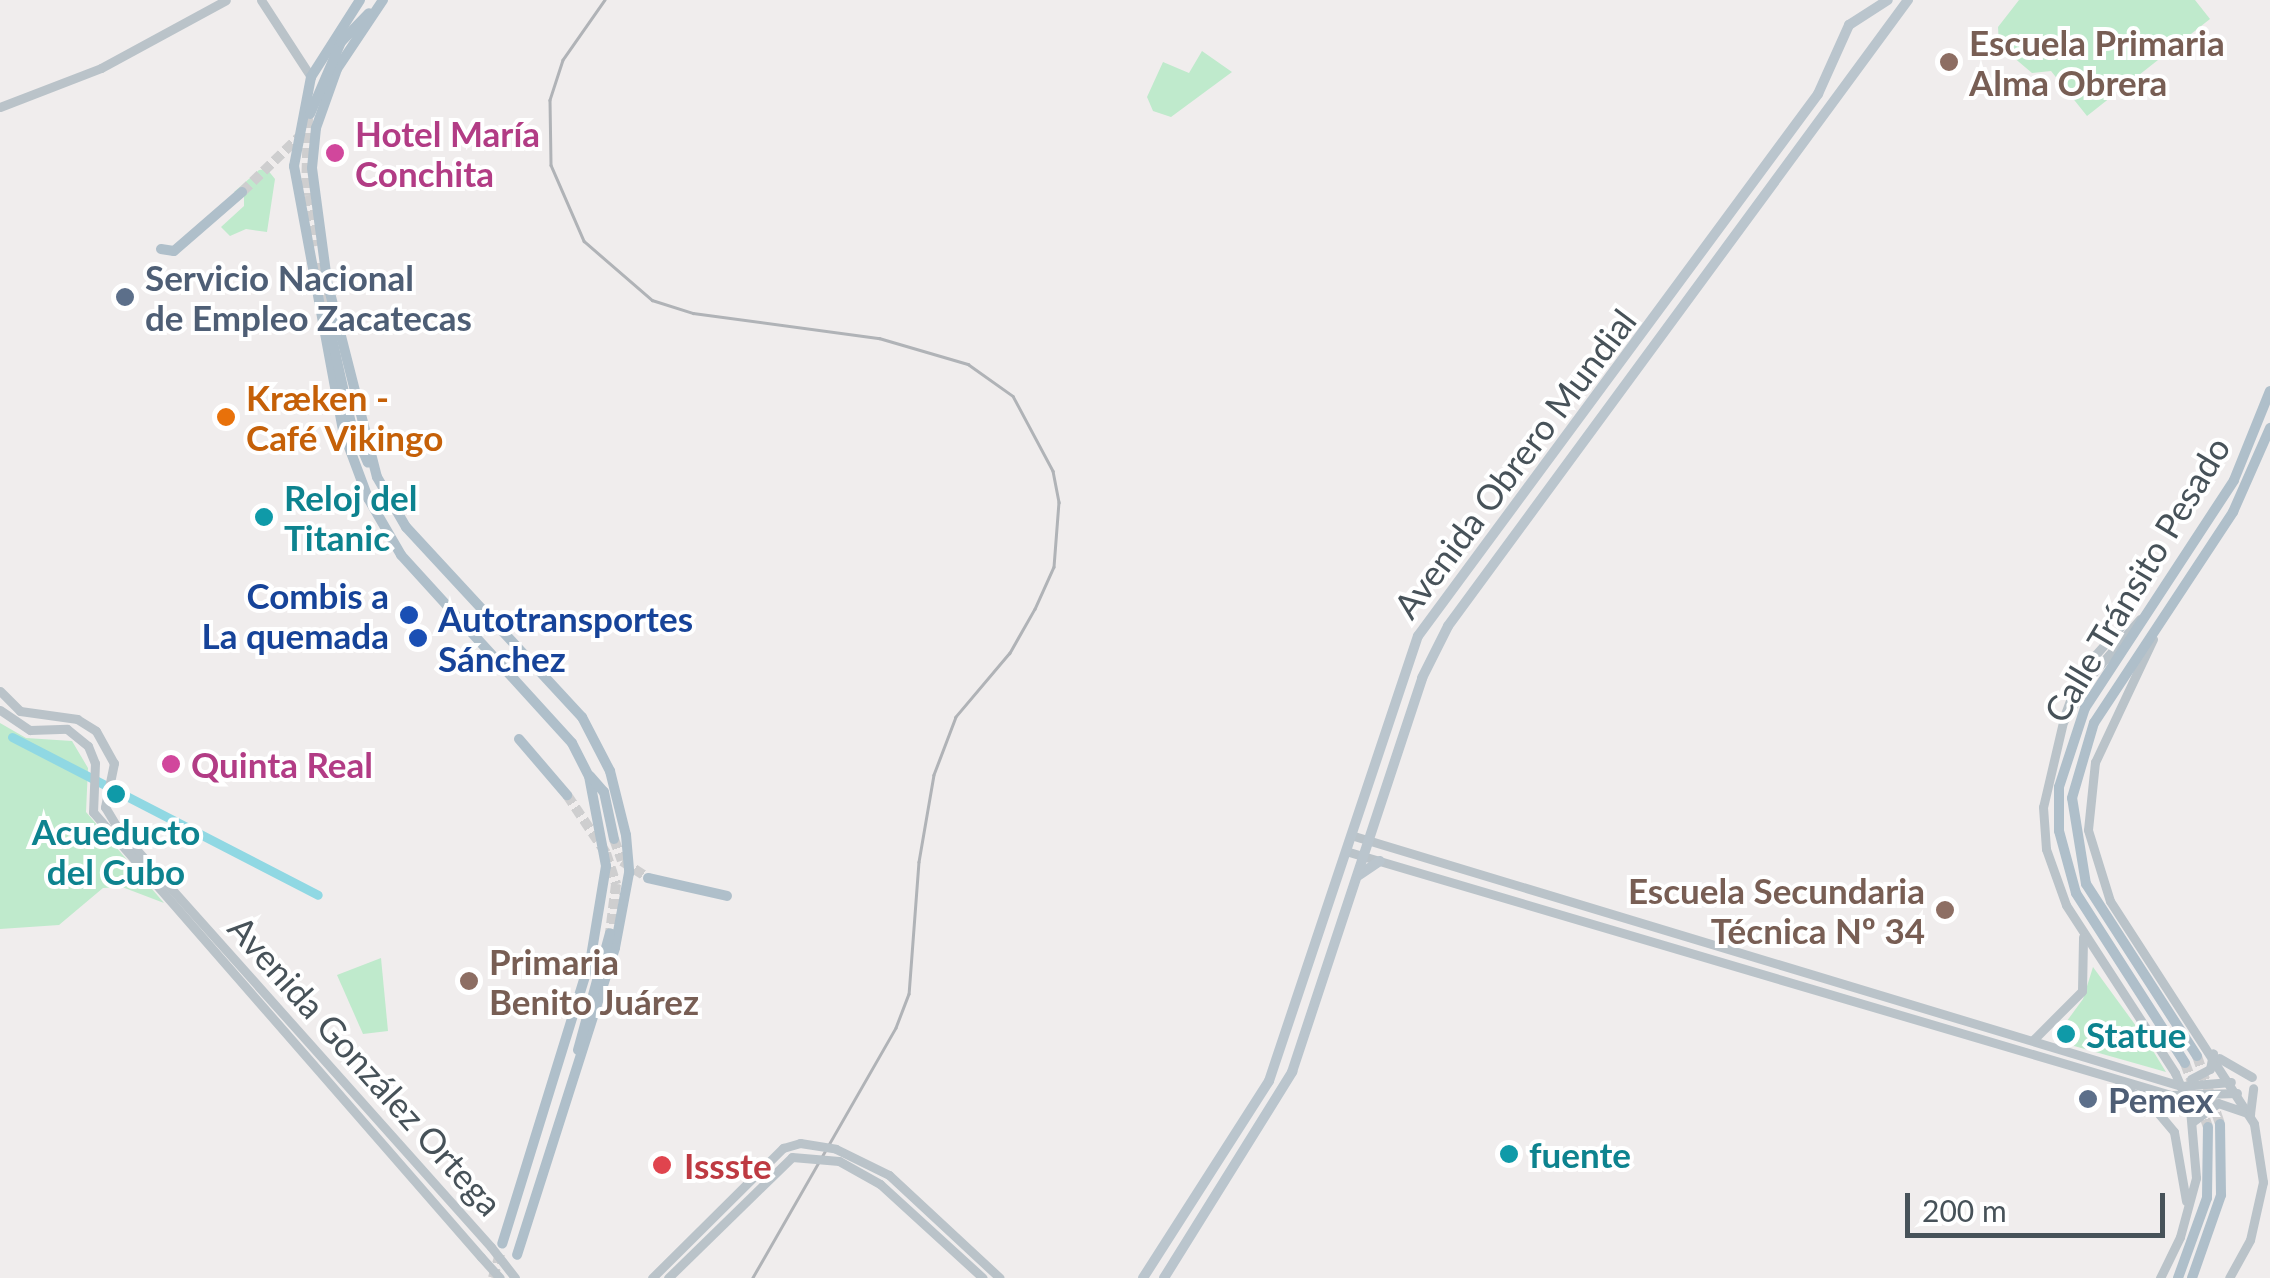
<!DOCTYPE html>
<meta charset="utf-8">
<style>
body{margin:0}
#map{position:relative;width:2270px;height:1278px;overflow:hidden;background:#f0eded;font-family:Lato,sans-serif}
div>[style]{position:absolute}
.green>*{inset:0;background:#bfeacc}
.canal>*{height:9px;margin:-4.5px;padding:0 4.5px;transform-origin:4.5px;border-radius:4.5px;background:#90d8e3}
.primary-tunnel>*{height:10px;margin-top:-5px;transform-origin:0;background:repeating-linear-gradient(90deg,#cececf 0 10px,transparent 0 15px)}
.tertiary>*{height:9px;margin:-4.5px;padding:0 4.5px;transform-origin:4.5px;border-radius:4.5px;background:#bac3c9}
.secondary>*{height:10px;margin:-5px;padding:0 5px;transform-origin:5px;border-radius:5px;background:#bac5cd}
.primary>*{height:10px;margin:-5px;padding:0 5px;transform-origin:5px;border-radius:5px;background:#afbfca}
.rail>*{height:2.5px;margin:-1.25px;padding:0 1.25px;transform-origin:1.25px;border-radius:1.25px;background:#b0b3b7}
.tertiary-bridge>*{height:9px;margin:-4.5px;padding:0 4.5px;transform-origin:4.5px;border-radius:4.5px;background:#bac3c9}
.dots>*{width:28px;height:28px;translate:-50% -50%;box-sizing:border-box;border:5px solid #fff;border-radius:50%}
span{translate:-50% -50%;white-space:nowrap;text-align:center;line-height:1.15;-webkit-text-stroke:8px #fff;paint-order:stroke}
.education-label{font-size:35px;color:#785e54;font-weight:700}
.left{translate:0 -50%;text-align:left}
.right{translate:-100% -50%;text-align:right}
.hotel-label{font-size:35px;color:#b23c85;font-weight:700}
.service-label{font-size:35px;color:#4e5e75;font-weight:700}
.food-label{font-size:35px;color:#c56008;font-weight:700}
.street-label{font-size:35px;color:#475259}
.culture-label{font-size:35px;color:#0d838f;font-weight:700}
.transit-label{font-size:35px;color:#164399;font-weight:700}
.health-label{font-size:35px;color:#be3a42;font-weight:700}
.scale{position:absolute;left:1905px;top:1193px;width:260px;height:45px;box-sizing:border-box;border:5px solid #475259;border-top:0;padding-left:12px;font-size:30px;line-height:35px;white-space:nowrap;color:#475259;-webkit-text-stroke:8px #fff;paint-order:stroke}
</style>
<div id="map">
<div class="green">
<i style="clip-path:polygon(2019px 0,2195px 0,2210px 19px,2087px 116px,2051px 71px,2032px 73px,1999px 45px,1998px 27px)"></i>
<i style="clip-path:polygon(1202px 51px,1232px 72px,1171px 117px,1153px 111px,1147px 97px,1163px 62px,1189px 73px)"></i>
<i style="clip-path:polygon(259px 170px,267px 169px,275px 179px,267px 232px,246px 229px,230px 236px,221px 227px,244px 206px,244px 193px,234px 192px)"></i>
<i style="clip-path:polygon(0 723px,26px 738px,72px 741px,88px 768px,86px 812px,164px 903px,122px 887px,103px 888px,59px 925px,0 929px)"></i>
<i style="clip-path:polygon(381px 958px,388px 1031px,363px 1034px,337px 975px)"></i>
<i style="clip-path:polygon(2093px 967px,2147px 1041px,2166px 1072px,2053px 1040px,2083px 999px)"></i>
</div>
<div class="canal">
<i style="left:12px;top:737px;width:344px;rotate:27.3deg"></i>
</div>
<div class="primary-tunnel">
<i style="left:308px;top:118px;width:78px;rotate:91.5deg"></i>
<i style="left:306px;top:196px;width:51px;rotate:80.9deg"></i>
<i style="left:242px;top:192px;width:78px;rotate:-44deg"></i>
<i style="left:317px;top:263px;width:54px;rotate:79.3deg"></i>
<i style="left:567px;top:795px;width:70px;rotate:56.1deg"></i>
<i style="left:606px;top:853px;width:33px;rotate:72deg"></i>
<i style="left:616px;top:884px;width:49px;rotate:97deg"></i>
<i style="left:614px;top:839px;width:23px;rotate:70deg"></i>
<i style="left:622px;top:861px;width:31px;rotate:33deg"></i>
<i style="left:2197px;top:1056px;width:72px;rotate:71.3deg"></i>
<i style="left:2185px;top:1063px;width:68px;rotate:70.2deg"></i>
<i style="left:493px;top:1278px;width:29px;rotate:-74deg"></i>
</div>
<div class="tertiary">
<i style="left:261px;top:0;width:92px;rotate:57deg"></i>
<i style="left:0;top:107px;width:108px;rotate:-21.1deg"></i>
<i style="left:101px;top:68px;width:142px;rotate:-28.5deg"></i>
<i style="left:2140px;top:619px;width:72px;rotate:131deg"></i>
<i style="left:2093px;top:673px;width:57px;rotate:121.5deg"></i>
<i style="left:2063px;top:722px;width:87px;rotate:103.2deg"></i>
<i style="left:2043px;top:807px;width:42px;rotate:85.9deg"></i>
<i style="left:2046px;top:849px;width:59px;rotate:70.3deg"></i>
<i style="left:2066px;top:905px;width:200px;rotate:57deg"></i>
<i style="left:2175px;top:1073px;width:39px;rotate:67deg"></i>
<i style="left:2190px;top:1109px;width:69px;rotate:85deg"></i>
<i style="left:2196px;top:1178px;width:61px;rotate:105.2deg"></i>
<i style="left:2180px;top:1237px;width:46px;rotate:116deg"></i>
<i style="left:2153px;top:639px;width:136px;rotate:115.2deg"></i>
<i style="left:2095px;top:762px;width:68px;rotate:95.9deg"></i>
<i style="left:2088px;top:830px;width:74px;rotate:72.8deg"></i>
<i style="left:2110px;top:901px;width:265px;rotate:57.1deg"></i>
<i style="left:2254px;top:1124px;width:59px;rotate:81.2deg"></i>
<i style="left:2263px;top:1182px;width:59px;rotate:102.6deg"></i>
<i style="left:2250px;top:1240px;width:43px;rotate:118.9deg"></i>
<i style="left:0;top:691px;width:28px;rotate:45deg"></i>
<i style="left:20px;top:711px;width:58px;rotate:8deg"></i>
<i style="left:77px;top:719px;width:22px;rotate:32deg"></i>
<i style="left:96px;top:731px;width:37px;rotate:61deg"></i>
<i style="left:114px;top:763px;width:45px;rotate:101.6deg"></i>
<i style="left:105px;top:807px;width:26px;rotate:59deg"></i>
<i style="left:118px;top:829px;width:560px;rotate:48.26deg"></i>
<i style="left:0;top:710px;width:36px;rotate:34deg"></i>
<i style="left:30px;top:730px;width:37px;rotate:-2deg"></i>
<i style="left:67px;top:729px;width:27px;rotate:39deg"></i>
<i style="left:88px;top:746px;width:18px;rotate:68deg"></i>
<i style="left:95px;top:763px;width:49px;rotate:92.3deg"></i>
<i style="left:93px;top:812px;width:590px;rotate:48.91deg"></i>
<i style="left:2065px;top:714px;width:46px;rotate:-69.6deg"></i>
<i style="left:2081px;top:671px;width:62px;rotate:-48.3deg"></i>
<i style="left:1354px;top:836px;width:864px;rotate:16.82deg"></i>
<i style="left:2181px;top:1086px;width:50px;rotate:-4.6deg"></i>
<i style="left:1349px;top:852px;width:857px;rotate:16.47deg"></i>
<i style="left:2171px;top:1095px;width:66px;rotate:-1.7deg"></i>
<i style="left:2033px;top:1040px;width:69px;rotate:-45deg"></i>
<i style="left:2082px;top:991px;width:54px;rotate:-88.9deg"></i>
<i style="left:2219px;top:1058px;width:38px;rotate:30deg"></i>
<i style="left:2191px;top:1079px;width:21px;rotate:-28deg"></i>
<i style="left:2210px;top:1069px;width:16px;rotate:-79deg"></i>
<i style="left:2119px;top:1085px;width:34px;rotate:30deg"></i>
<i style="left:2149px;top:1102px;width:39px;rotate:50deg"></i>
<i style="left:2174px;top:1132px;width:70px;rotate:80.1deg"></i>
<i style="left:2192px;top:1122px;width:32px;rotate:-36deg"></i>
<i style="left:2218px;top:1103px;width:34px;rotate:19deg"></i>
<i style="left:2250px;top:1114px;width:26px;rotate:-83deg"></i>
<i style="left:889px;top:1175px;width:151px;rotate:42.9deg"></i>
<i style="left:880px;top:1184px;width:139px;rotate:42.4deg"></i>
<i style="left:652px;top:1278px;width:185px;rotate:-44.8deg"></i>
<i style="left:668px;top:1278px;width:173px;rotate:-44.3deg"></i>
</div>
<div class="secondary">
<i style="left:1359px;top:875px;width:25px;rotate:-34deg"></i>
<i style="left:1143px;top:1278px;width:234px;rotate:-57.4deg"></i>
<i style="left:1269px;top:1081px;width:469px;rotate:-71.5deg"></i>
<i style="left:1418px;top:636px;width:674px;rotate:-53.57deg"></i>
<i style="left:1818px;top:94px;width:76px;rotate:-65.8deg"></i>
<i style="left:1849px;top:25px;width:46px;rotate:-32.7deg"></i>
<i style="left:1164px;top:1278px;width:243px;rotate:-58.1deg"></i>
<i style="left:1292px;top:1072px;width:415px;rotate:-71.7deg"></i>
<i style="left:1422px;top:678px;width:58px;rotate:-63.4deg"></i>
<i style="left:1448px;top:626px;width:777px;rotate:-53.69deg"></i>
</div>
<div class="primary">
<i style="left:360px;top:0;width:91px;rotate:122.5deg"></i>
<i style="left:311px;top:77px;width:91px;rotate:100.8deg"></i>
<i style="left:294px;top:166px;width:269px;rotate:79.5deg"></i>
<i style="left:343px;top:431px;width:72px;rotate:69.5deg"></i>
<i style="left:368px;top:498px;width:66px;rotate:59.9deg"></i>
<i style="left:401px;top:555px;width:254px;rotate:47.7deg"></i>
<i style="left:572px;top:743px;width:37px;rotate:63deg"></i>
<i style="left:589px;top:776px;width:92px;rotate:79.3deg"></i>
<i style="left:606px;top:866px;width:92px;rotate:99.4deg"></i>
<i style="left:591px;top:957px;width:300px;rotate:107.2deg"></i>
<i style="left:383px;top:0;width:83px;rotate:123.7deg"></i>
<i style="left:337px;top:69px;width:63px;rotate:109.6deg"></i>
<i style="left:316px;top:128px;width:40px;rotate:95.7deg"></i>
<i style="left:312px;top:168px;width:114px;rotate:82.4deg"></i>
<i style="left:327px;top:281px;width:202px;rotate:75.7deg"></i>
<i style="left:377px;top:477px;width:58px;rotate:59.9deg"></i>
<i style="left:406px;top:527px;width:259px;rotate:47.2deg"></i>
<i style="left:582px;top:717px;width:61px;rotate:62.6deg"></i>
<i style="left:610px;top:771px;width:66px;rotate:76deg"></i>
<i style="left:626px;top:835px;width:38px;rotate:85deg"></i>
<i style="left:629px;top:873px;width:76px;rotate:100.6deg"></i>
<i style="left:615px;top:948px;width:322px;rotate:107.7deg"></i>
<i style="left:310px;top:114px;width:78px;rotate:-66.7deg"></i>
<i style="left:341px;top:42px;width:40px;rotate:-46deg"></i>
<i style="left:161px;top:249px;width:13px;rotate:9deg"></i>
<i style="left:174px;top:251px;width:90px;rotate:-40.9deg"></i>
<i style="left:327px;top:316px;width:110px;rotate:77.4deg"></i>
<i style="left:351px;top:423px;width:43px;rotate:67deg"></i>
<i style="left:519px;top:739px;width:74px;rotate:49.4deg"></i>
<i style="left:590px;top:776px;width:21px;rotate:49deg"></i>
<i style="left:604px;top:792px;width:48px;rotate:78deg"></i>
<i style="left:648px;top:878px;width:81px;rotate:12.8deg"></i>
<i style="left:578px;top:1050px;width:121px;rotate:-74.7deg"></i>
<i style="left:2197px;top:1056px;width:205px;rotate:-122.8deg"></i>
<i style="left:2086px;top:884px;width:87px;rotate:-99.2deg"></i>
<i style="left:2072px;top:798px;width:78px;rotate:-73.7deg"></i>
<i style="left:2094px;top:723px;width:253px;rotate:-56.6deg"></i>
<i style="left:2233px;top:512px;width:92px;rotate:-66.2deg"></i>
<i style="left:2185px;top:1063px;width:202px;rotate:-122.7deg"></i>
<i style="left:2076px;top:893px;width:64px;rotate:-105.3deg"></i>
<i style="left:2059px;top:831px;width:44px;rotate:-90deg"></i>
<i style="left:2059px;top:787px;width:83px;rotate:-71.8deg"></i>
<i style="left:2085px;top:708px;width:272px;rotate:-56.8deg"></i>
<i style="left:2234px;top:480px;width:96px;rotate:-68deg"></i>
<i style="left:2178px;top:1278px;width:85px;rotate:-70.1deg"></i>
<i style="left:2207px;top:1198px;width:71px;rotate:-89.2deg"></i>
<i style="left:2192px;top:1278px;width:88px;rotate:-70.7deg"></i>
<i style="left:2221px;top:1195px;width:71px;rotate:-90.8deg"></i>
</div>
<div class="rail">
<i style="left:605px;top:0;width:73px;rotate:125deg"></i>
<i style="left:563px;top:60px;width:42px;rotate:108deg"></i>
<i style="left:550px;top:100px;width:65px;rotate:89.1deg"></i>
<i style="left:551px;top:165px;width:83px;rotate:66.5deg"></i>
<i style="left:584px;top:241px;width:90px;rotate:40.9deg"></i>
<i style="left:652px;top:300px;width:43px;rotate:17.6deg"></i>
<i style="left:693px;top:313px;width:188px;rotate:7.7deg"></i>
<i style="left:879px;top:338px;width:93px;rotate:16.3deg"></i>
<i style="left:968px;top:364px;width:55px;rotate:35.4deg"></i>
<i style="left:1013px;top:396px;width:85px;rotate:61.9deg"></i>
<i style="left:1053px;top:471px;width:32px;rotate:79deg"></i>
<i style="left:1059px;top:502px;width:65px;rotate:94.4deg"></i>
<i style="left:1054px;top:567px;width:46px;rotate:114.3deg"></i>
<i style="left:1035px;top:609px;width:51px;rotate:119.6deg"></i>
<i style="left:1010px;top:653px;width:84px;rotate:130.2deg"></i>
<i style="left:956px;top:717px;width:62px;rotate:110.8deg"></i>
<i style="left:934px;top:775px;width:88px;rotate:99.8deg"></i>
<i style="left:919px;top:862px;width:132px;rotate:94.3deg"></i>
<i style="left:909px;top:994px;width:36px;rotate:111deg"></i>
<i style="left:896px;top:1028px;width:288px;rotate:119.8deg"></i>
</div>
<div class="tertiary-bridge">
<i style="left:783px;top:1148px;width:18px;rotate:-16deg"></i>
<i style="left:800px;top:1143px;width:36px;rotate:9deg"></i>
<i style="left:836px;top:1149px;width:59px;rotate:26.1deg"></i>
<i style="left:792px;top:1157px;width:47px;rotate:4.9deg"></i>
<i style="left:839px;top:1161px;width:47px;rotate:29.3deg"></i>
<i style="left:491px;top:1247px;width:39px;rotate:52deg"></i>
<i style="left:481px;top:1257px;width:28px;rotate:48deg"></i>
</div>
<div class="dots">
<i style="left:1949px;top:62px;background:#8d6e63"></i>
<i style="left:335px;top:153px;background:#d1479c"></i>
<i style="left:125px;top:297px;background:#5c6f8a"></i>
<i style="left:226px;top:417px;background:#e8710a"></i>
<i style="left:264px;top:517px;background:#0f9aa8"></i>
<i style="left:409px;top:615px;background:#1a4fb4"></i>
<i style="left:418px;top:638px;background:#1a4fb4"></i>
<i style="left:171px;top:764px;background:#d1479c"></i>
<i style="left:116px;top:794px;background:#0f9aa8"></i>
<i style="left:1945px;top:910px;background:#8d6e63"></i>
<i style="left:469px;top:981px;background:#8d6e63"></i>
<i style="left:2066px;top:1034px;background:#0f9aa8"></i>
<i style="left:2088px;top:1099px;background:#5c6f8a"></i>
<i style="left:1509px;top:1154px;background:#0f9aa8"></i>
<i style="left:662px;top:1165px;background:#e0444e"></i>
</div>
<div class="education-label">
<span class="left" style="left:1969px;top:62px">Escuela Primaria<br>Alma Obrera</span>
<span class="right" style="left:1925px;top:910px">Escuela Secundaria<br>Técnica Nº 34</span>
<span class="left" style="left:489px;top:981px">Primaria<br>Benito Juárez</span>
</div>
<div class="hotel-label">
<span class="left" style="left:355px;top:153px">Hotel María<br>Conchita</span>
<span class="left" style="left:191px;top:764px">Quinta Real</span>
</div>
<div class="service-label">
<span class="left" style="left:145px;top:297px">Servicio Nacional<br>de Empleo Zacatecas</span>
<span class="left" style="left:2108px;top:1099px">Pemex</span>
</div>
<div class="food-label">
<span class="left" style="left:246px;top:417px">Kræken -<br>Café Vikingo</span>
</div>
<div class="street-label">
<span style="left:1514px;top:463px;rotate:-53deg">Avenida Obrero Mundial</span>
<span style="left:2136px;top:579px;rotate:-59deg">Calle Tránsito Pesado</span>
<span style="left:366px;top:1065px;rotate:48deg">Avenida González Ortega</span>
</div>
<div class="culture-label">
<span class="left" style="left:284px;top:517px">Reloj del<br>Titanic</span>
<span style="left:116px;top:851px">Acueducto<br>del Cubo</span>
<span class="left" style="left:2086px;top:1034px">Statue</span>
<span class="left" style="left:1529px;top:1154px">fuente</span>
</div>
<div class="transit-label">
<span class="right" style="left:389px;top:615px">Combis a<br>La quemada</span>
<span class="left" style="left:438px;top:638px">Autotransportes<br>Sánchez</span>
</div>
<div class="health-label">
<span class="left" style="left:684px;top:1165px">Issste</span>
</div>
<div class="scale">200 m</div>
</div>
